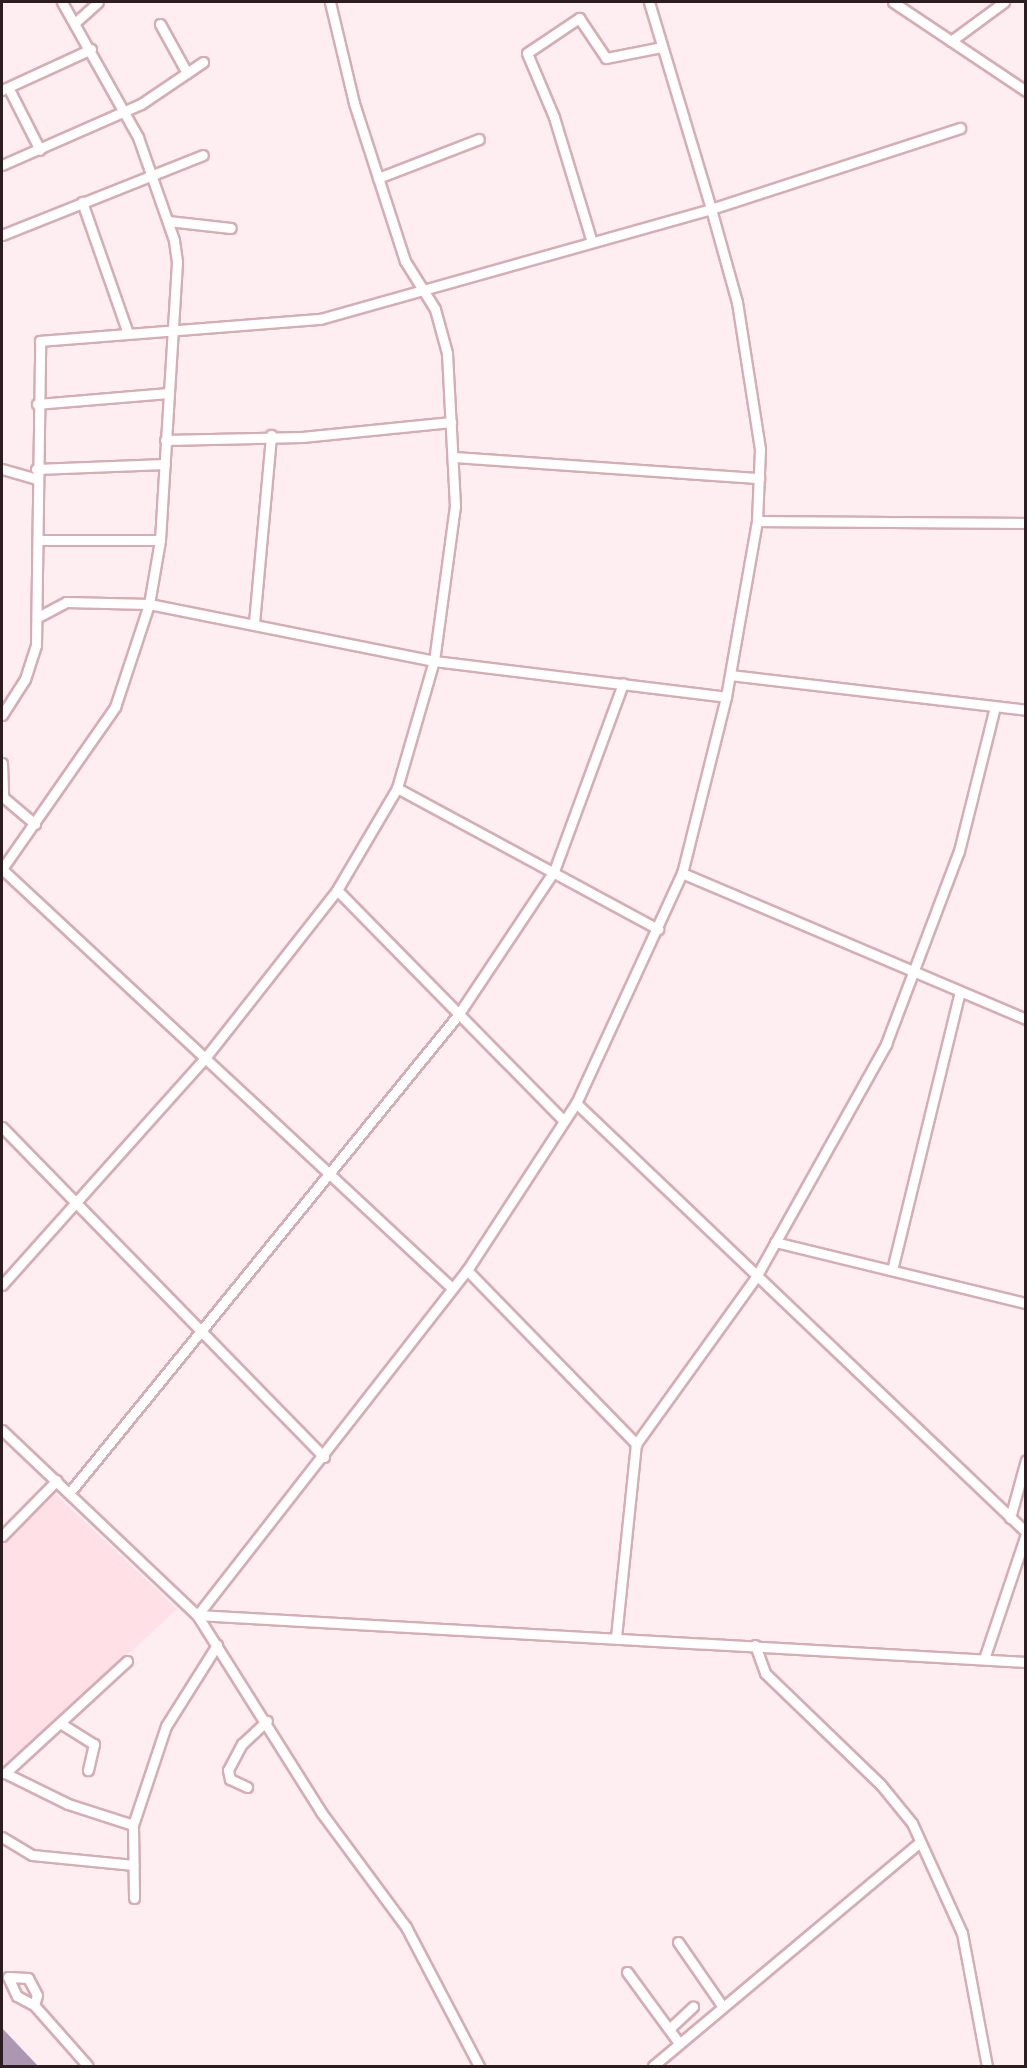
<!DOCTYPE html>
<style>
body{margin:0}
#map{position:relative;width:1027px;height:2068px;overflow:hidden;background:#feedf1;font-family:"Work Sans",sans-serif}
div>[style]{position:absolute}
.built>*{inset:0;background:#ffe0e7}
.water>*{inset:0;background:#ad96b2}
.roads{filter:drop-shadow(2px 0 #d5adb5) drop-shadow(-2px 0 #d5adb5) drop-shadow(0 2px #d5adb5) drop-shadow(0 -2px #d5adb5)}
.minor>*{height:9px;margin:-4.5px;padding:0 4.5px;transform-origin:4.5px;border-radius:4.5px;background:#fff}
span{translate:-50% -50%;white-space:nowrap;text-align:center;line-height:1.15;-webkit-text-stroke:6px #fff;paint-order:stroke}
.frame{position:absolute;inset:0;border:3px solid #2c1d20;pointer-events:none}
</style>
<div id="map">
<div class="built">
<i style="clip-path:polygon(54px 1493px,177px 1609px,2px 1770px,2px 1543px)"></i>
</div>
<div class="water">
<i style="clip-path:polygon(2px 2028px,38px 2066px,2px 2066px)"></i>
</div>
<div class="roads">
<div class="minor">
<i style="left:649px;top:2px;width:216px;rotate:73.3deg"></i>
<i style="left:711px;top:209px;width:262px;rotate:-18deg"></i>
<i style="left:893px;top:2px;width:160px;rotate:33.8deg"></i>
<i style="left:77px;top:21px;width:28px;rotate:-42deg"></i>
<i style="left:160px;top:24px;width:56px;rotate:61.1deg"></i>
<i style="left:951px;top:41px;width:66px;rotate:-36.3deg"></i>
<i style="left:9px;top:89px;width:68px;rotate:63.1deg"></i>
<i style="left:2px;top:90px;width:98px;rotate:-24.7deg"></i>
<i style="left:2px;top:165px;width:152px;rotate:-23.7deg"></i>
<i style="left:141px;top:104px;width:75px;rotate:-34.1deg"></i>
<i style="left:378px;top:178px;width:108px;rotate:-21.1deg"></i>
<i style="left:82px;top:202px;width:139px;rotate:70.7deg"></i>
<i style="left:168px;top:221px;width:63px;rotate:6.3deg"></i>
<i style="left:2px;top:235px;width:216px;rotate:-21.7deg"></i>
<i style="left:591px;top:239px;width:127px;rotate:-106.9deg"></i>
<i style="left:554px;top:117px;width:69px;rotate:-112.9deg"></i>
<i style="left:527px;top:53px;width:63px;rotate:-33.9deg"></i>
<i style="left:579px;top:18px;width:48px;rotate:56deg"></i>
<i style="left:606px;top:58px;width:57px;rotate:-11.1deg"></i>
<i style="left:37px;top:404px;width:130px;rotate:-4.8deg"></i>
<i style="left:165px;top:440px;width:137px;rotate:-1.3deg"></i>
<i style="left:302px;top:437px;width:150px;rotate:-5.7deg"></i>
<i style="left:455px;top:457px;width:305px;rotate:4deg"></i>
<i style="left:2px;top:469px;width:35px;rotate:16deg"></i>
<i style="left:36px;top:469px;width:129px;rotate:-2.2deg"></i>
<i style="left:757px;top:521px;width:269px;rotate:0.4deg"></i>
<i style="left:38px;top:540px;width:122px"></i>
<i style="left:38px;top:617px;width:32px;rotate:-28deg"></i>
<i style="left:66px;top:602px;width:83px;rotate:1.4deg"></i>
<i style="left:149px;top:604px;width:291px;rotate:11.3deg"></i>
<i style="left:434px;top:661px;width:294px;rotate:7deg"></i>
<i style="left:254px;top:623px;width:189px;rotate:-84.8deg"></i>
<i style="left:730px;top:675px;width:298px;rotate:6.7deg"></i>
<i style="left:2px;top:715px;width:43px;rotate:-57.4deg"></i>
<i style="left:25px;top:679px;width:36px;rotate:-72deg"></i>
<i style="left:36px;top:645px;width:304px;rotate:-89.2deg"></i>
<i style="left:40px;top:341px;width:281px;rotate:-4.5deg"></i>
<i style="left:320px;top:319px;width:406px;rotate:-15.7deg"></i>
<i style="left:711px;top:209px;width:97px;rotate:74.4deg"></i>
<i style="left:737px;top:302px;width:149px;rotate:81.1deg"></i>
<i style="left:760px;top:449px;width:72px;rotate:92.4deg"></i>
<i style="left:757px;top:521px;width:179px;rotate:100deg"></i>
<i style="left:726px;top:697px;width:181px;rotate:104deg"></i>
<i style="left:682px;top:873px;width:253px;rotate:114.7deg"></i>
<i style="left:576px;top:1103px;width:199px;rotate:123.1deg"></i>
<i style="left:467px;top:1270px;width:438px;rotate:128deg"></i>
<i style="left:197px;top:1615px;width:233px;rotate:57.8deg"></i>
<i style="left:321px;top:1812px;width:143px;rotate:53.5deg"></i>
<i style="left:406px;top:1927px;width:157px;rotate:62.3deg"></i>
<i style="left:2px;top:763px;width:34px;rotate:88deg"></i>
<i style="left:3px;top:797px;width:42px;rotate:40.2deg"></i>
<i style="left:397px;top:788px;width:297px;rotate:28.4deg"></i>
<i style="left:2px;top:869px;width:198px;rotate:-55.1deg"></i>
<i style="left:115px;top:707px;width:108px;rotate:-71.7deg"></i>
<i style="left:149px;top:604px;width:65px;rotate:-80.2deg"></i>
<i style="left:160px;top:540px;width:279px;rotate:-86.5deg"></i>
<i style="left:177px;top:262px;width:22px;rotate:-98deg"></i>
<i style="left:174px;top:240px;width:109px;rotate:-109.3deg"></i>
<i style="left:138px;top:137px;width:155px;rotate:-119.4deg"></i>
<i style="left:2px;top:869px;width:615px;rotate:42.96deg"></i>
<i style="left:682px;top:873px;width:374px;rotate:23deg"></i>
<i style="left:337px;top:890px;width:322px;rotate:45.5deg"></i>
<i style="left:576px;top:1103px;width:622px;rotate:43.63deg"></i>
<i style="left:2px;top:1127px;width:461px;rotate:45.7deg"></i>
<i style="left:775px;top:1242px;width:258px;rotate:13.7deg"></i>
<i style="left:467px;top:1270px;width:243px;rotate:45.8deg"></i>
<i style="left:892px;top:1270px;width:286px;rotate:-76.3deg"></i>
<i style="left:2px;top:1285px;width:305px;rotate:-48.2deg"></i>
<i style="left:205px;top:1058px;width:214px;rotate:-51.8deg"></i>
<i style="left:337px;top:890px;width:118px;rotate:-59.5deg"></i>
<i style="left:397px;top:788px;width:132px;rotate:-73.8deg"></i>
<i style="left:434px;top:661px;width:156px;rotate:-82.3deg"></i>
<i style="left:455px;top:506px;width:153px;rotate:-93deg"></i>
<i style="left:447px;top:353px;width:46px;rotate:-105.3deg"></i>
<i style="left:435px;top:309px;width:57px;rotate:-122deg"></i>
<i style="left:405px;top:261px;width:166px;rotate:-107.9deg"></i>
<i style="left:354px;top:103px;width:104px;rotate:-103.4deg"></i>
<i style="left:2px;top:1430px;width:269px;rotate:43.5deg"></i>
<i style="left:197px;top:1615px;width:830px;rotate:3.24deg"></i>
<i style="left:70px;top:1492px;width:615px;rotate:-50.87deg"></i>
<i style="left:458px;top:1015px;width:173px;rotate:-56.3deg"></i>
<i style="left:554px;top:871px;width:200px;rotate:-69.8deg"></i>
<i style="left:1010px;top:1518px;width:60px;rotate:-74.6deg"></i>
<i style="left:2px;top:1536px;width:78px;rotate:-45.5deg"></i>
<i style="left:616px;top:1637px;width:194px;rotate:-84.1deg"></i>
<i style="left:636px;top:1444px;width:206px;rotate:-54.3deg"></i>
<i style="left:756px;top:1277px;width:267px;rotate:-60.8deg"></i>
<i style="left:886px;top:1044px;width:206px;rotate:-69.3deg"></i>
<i style="left:959px;top:851px;width:148px;rotate:-76deg"></i>
<i style="left:755px;top:1645px;width:30px;rotate:70deg"></i>
<i style="left:765px;top:1673px;width:161px;rotate:44deg"></i>
<i style="left:881px;top:1785px;width:49px;rotate:50.8deg"></i>
<i style="left:912px;top:1823px;width:121px;rotate:65.6deg"></i>
<i style="left:962px;top:1933px;width:135px;rotate:79.4deg"></i>
<i style="left:985px;top:1656px;width:129px;rotate:-71.4deg"></i>
<i style="left:127px;top:1661px;width:166px;rotate:137.4deg"></i>
<i style="left:5px;top:1773px;width:70px;rotate:26.2deg"></i>
<i style="left:68px;top:1804px;width:68px;rotate:17.9deg"></i>
<i style="left:133px;top:1825px;width:104px;rotate:-71.6deg"></i>
<i style="left:166px;top:1726px;width:96px;rotate:-57.8deg"></i>
<i style="left:60px;top:1723px;width:40px;rotate:32deg"></i>
<i style="left:94px;top:1744px;width:27px;rotate:103deg"></i>
<i style="left:247px;top:1787px;width:19px;rotate:-155deg"></i>
<i style="left:230px;top:1779px;width:9px;rotate:-103deg"></i>
<i style="left:228px;top:1770px;width:30px;rotate:-62deg"></i>
<i style="left:242px;top:1744px;width:34px;rotate:-43deg"></i>
<i style="left:133px;top:1825px;width:73px;rotate:89.2deg"></i>
<i style="left:2px;top:1837px;width:35px;rotate:31deg"></i>
<i style="left:32px;top:1855px;width:102px;rotate:5.6deg"></i>
<i style="left:678px;top:1942px;width:79px;rotate:55.3deg"></i>
<i style="left:627px;top:1972px;width:88px;rotate:53.8deg"></i>
<i style="left:34px;top:2005px;width:10px;rotate:-73deg"></i>
<i style="left:37px;top:1995px;width:19px;rotate:-118deg"></i>
<i style="left:28px;top:1978px;width:20px;rotate:-177deg"></i>
<i style="left:8px;top:1977px;width:21px;rotate:65deg"></i>
<i style="left:17px;top:1996px;width:19px;rotate:28deg"></i>
<i style="left:34px;top:2005px;width:81px;rotate:48.5deg"></i>
<i style="left:669px;top:2029px;width:33px;rotate:-43deg"></i>
<i style="left:653px;top:2066px;width:347px;rotate:-40deg"></i>
</div>
</div>
<div class="frame"></div>
</div>
